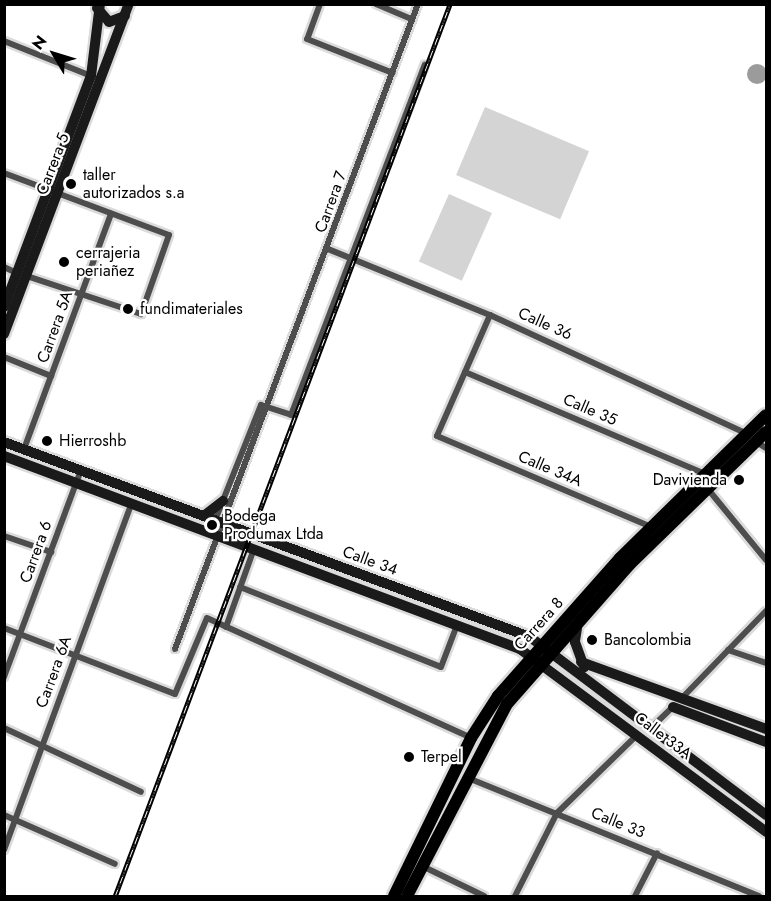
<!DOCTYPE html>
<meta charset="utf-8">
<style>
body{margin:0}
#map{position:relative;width:771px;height:901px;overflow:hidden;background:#fff;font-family:Jost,sans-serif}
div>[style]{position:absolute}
.green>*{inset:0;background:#d4d4d4;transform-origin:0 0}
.water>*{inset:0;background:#9b9b9b}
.round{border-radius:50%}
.roads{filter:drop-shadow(2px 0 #dbdbdb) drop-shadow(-2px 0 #dbdbdb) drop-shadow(0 2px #dbdbdb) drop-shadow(0 -2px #dbdbdb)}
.street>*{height:6px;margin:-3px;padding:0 3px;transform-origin:3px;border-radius:3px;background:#4d4d4d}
.secondary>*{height:10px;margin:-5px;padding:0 5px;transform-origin:5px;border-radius:5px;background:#1a1a1a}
.primary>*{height:12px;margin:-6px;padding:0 6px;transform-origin:6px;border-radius:6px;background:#000}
.rail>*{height:4.5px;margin-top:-2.25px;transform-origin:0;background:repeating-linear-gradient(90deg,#fff 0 7px,#000 0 14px);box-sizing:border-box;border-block:2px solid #000}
.dots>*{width:16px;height:16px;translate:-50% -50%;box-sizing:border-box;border:3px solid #fff;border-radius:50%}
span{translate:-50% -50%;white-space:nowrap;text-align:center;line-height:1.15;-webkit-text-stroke:4.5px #fff;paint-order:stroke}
.street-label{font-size:16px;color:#000}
.poi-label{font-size:16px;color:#000}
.left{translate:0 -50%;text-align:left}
.right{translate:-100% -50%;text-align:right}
.frame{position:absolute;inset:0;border:6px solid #000;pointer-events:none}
.north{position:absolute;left:24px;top:24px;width:60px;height:60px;-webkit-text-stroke:4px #fff;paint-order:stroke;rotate:308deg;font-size:16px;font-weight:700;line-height:24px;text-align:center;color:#000}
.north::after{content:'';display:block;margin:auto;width:21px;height:27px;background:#000;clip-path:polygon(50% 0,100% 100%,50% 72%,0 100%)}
</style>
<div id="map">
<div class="green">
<i style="left:485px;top:107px;width:113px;height:74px;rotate:23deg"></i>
<i style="left:449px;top:194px;width:47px;height:74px;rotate:24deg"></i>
</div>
<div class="water">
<i class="round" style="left:747px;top:64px;width:20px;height:20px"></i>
</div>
<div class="roads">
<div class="street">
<i style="left:320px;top:4px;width:37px;rotate:110deg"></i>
<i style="left:307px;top:39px;width:92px;rotate:21.6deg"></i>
<i style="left:376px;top:4px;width:39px;rotate:23deg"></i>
<i style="left:4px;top:41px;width:94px;rotate:21.9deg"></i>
<i style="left:4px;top:173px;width:176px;rotate:20.6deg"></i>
<i style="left:169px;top:235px;width:84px;rotate:109.5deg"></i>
<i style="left:141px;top:314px;width:120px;rotate:-161.6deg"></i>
<i style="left:328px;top:249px;width:175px;rotate:22.2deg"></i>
<i style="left:490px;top:315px;width:283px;rotate:24.8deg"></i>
<i style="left:4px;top:267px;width:14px;rotate:25deg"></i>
<i style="left:490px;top:315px;width:132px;rotate:113.7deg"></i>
<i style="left:437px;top:436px;width:233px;rotate:23deg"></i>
<i style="left:4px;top:357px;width:51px;rotate:22deg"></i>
<i style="left:465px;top:372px;width:261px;rotate:23deg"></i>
<i style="left:756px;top:442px;width:12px;rotate:31deg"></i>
<i style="left:24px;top:449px;width:251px;rotate:-69.7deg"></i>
<i style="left:707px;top:488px;width:93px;rotate:50.7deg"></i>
<i style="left:210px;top:533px;width:138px;rotate:-68.3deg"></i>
<i style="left:261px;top:405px;width:32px;rotate:18deg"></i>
<i style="left:291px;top:415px;width:375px;rotate:-69.1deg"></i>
<i style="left:4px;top:536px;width:50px;rotate:18.8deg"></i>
<i style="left:240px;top:587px;width:216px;rotate:21.7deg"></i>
<i style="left:441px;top:667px;width:45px;rotate:-69.1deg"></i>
<i style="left:226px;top:627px;width:83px;rotate:-70.3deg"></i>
<i style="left:4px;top:628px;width:183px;rotate:21.1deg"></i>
<i style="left:175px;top:694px;width:82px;rotate:-67.2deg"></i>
<i style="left:207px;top:618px;width:290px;rotate:24.4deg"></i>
<i style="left:175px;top:649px;width:689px;rotate:-69.36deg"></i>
<i style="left:728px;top:650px;width:40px;rotate:18.9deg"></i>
<i style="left:4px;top:677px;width:221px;rotate:-69.6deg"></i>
<i style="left:681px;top:699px;width:122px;rotate:-46deg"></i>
<i style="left:652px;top:727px;width:30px;rotate:-44deg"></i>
<i style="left:4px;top:728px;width:151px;rotate:25deg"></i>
<i style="left:468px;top:778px;width:314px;rotate:22.1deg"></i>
<i style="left:4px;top:815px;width:121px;rotate:23.8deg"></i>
<i style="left:4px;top:850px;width:370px;rotate:-69.8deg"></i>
<i style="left:422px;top:866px;width:69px;rotate:25.8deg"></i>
<i style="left:515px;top:896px;width:93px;rotate:-63.2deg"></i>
<i style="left:557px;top:813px;width:112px;rotate:-44.3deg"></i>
<i style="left:635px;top:896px;width:48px;rotate:-62.9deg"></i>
</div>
<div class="secondary">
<i style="left:97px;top:8px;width:18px;rotate:49deg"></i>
<i style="left:109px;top:22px;width:17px;rotate:-21deg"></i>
<i style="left:4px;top:307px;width:247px;rotate:-69.4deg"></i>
<i style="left:91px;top:76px;width:73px;rotate:-82.9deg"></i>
<i style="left:4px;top:334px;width:353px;rotate:-69.3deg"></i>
<i style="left:4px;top:442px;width:561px;rotate:20.34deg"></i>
<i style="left:530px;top:637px;width:296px;rotate:37deg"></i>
<i style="left:4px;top:456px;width:551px;rotate:20.51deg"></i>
<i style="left:520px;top:649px;width:307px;rotate:36.6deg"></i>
<i style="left:205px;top:515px;width:23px;rotate:-38deg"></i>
<i style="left:578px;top:622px;width:20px;rotate:99deg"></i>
<i style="left:575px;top:642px;width:27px;rotate:70deg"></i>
<i style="left:581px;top:662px;width:197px;rotate:19.9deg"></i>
<i style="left:673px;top:707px;width:99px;rotate:20.6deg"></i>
</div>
<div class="primary">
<i style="left:394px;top:896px;width:176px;rotate:-64deg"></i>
<i style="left:471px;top:738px;width:50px;rotate:-57.3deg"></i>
<i style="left:498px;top:696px;width:184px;rotate:-48.5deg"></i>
<i style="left:620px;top:558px;width:204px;rotate:-44.4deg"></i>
<i style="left:407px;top:896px;width:216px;rotate:-62.5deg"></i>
<i style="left:507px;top:704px;width:185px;rotate:-48.7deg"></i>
<i style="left:629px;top:565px;width:191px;rotate:-44.2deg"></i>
</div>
</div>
<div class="rail">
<i style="left:115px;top:896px;width:953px;rotate:-69.42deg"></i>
</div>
<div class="dots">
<i style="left:71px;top:184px;background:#000"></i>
<i style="left:64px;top:262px;background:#000"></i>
<i style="left:128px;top:309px;background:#000"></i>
<i style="left:47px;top:441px;background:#000"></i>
<i style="left:739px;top:480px;background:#000"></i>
<i style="left:212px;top:525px;background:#000"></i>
<i style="left:592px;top:640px;background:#000"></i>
<i style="left:409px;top:757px;background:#000"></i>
</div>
<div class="street-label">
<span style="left:53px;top:164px;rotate:-69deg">Carrera 5</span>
<span style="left:331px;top:202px;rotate:-70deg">Carrera 7</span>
<span style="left:545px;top:324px;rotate:24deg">Calle 36</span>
<span style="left:55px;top:327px;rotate:-70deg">Carrera 5A</span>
<span style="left:590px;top:410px;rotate:23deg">Calle 35</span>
<span style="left:550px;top:469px;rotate:23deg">Calle 34A</span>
<span style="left:36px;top:552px;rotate:-70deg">Carrera 6</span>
<span style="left:370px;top:561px;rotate:20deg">Calle 34</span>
<span style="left:539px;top:624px;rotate:-48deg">Carrera 8</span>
<span style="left:54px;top:672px;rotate:-70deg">Carrera 6A</span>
<span style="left:663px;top:736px;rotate:37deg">Calle 33A</span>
<span style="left:618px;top:823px;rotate:22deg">Calle 33</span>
</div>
<div class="poi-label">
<span class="left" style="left:83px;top:184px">taller<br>autorizados s.a</span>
<span class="left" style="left:76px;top:262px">cerrajeria<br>periañez</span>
<span class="left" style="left:140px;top:309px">fundimateriales</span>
<span class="left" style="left:59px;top:441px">Hierroshb</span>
<span class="right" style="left:727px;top:480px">Davivienda</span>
<span class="left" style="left:224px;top:525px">Bodega<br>Produmax Ltda</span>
<span class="left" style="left:604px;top:640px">Bancolombia</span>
<span class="left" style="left:421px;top:757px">Terpel</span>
</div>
<div class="frame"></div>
<div class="north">N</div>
</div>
